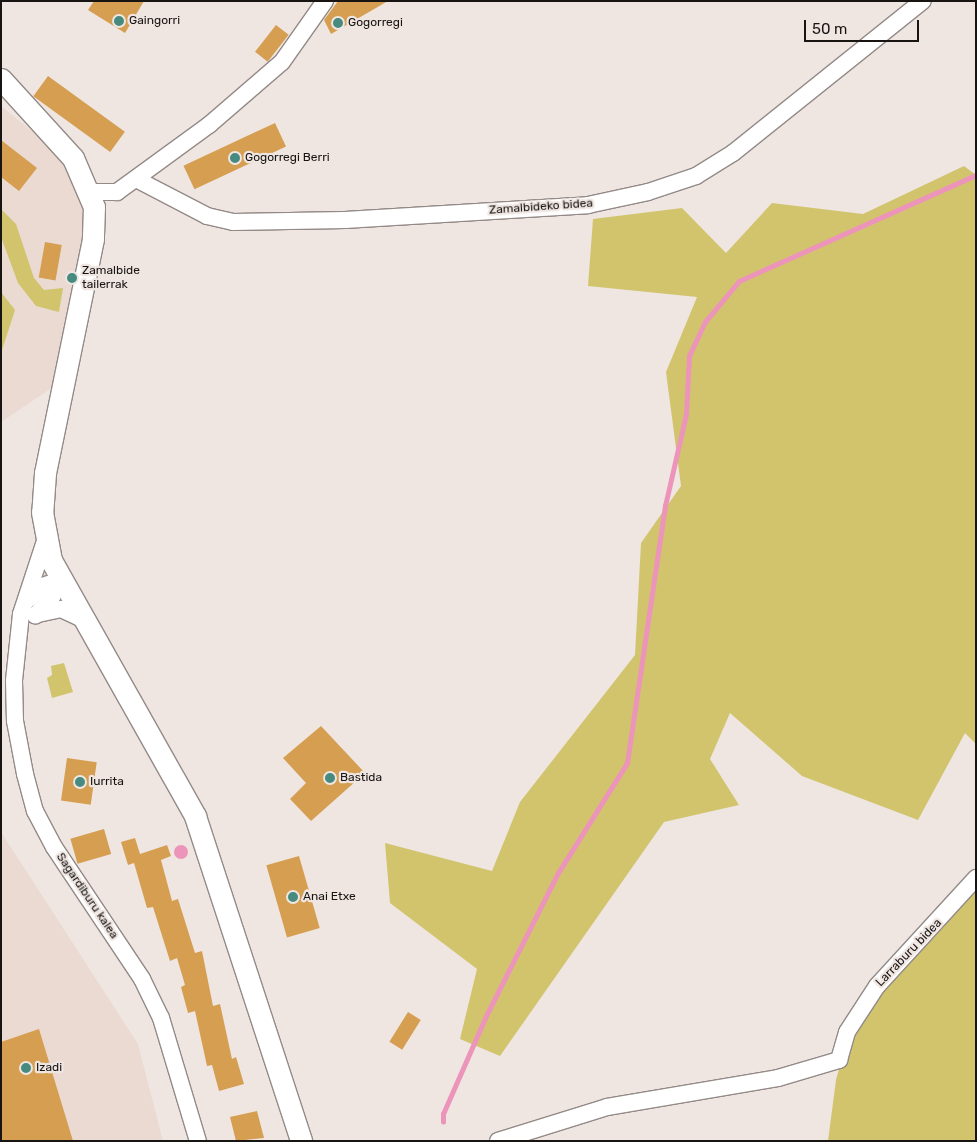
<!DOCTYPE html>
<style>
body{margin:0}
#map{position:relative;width:977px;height:1142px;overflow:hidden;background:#efe6e2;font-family:Rubik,sans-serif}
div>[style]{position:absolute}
.built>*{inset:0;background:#eadad2}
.green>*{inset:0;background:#d1c46d}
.water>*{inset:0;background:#ed94ba}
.round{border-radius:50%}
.stream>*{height:4.5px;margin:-2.25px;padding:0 2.25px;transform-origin:2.25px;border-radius:2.25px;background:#ed94ba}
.building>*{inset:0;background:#d59e50;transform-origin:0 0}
.roads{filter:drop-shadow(1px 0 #938a87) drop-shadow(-1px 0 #938a87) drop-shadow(0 1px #938a87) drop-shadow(0 -1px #938a87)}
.minor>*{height:16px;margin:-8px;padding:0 8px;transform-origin:8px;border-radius:8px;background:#fff}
.tertiary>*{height:21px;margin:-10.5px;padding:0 10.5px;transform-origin:10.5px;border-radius:10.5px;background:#fff}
.dots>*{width:14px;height:14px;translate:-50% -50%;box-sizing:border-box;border:2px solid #efe6e2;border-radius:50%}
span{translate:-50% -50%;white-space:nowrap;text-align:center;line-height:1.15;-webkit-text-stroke:4.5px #efe6e2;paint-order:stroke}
.poi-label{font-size:12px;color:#171412}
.left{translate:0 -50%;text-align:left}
.street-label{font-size:12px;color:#171412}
.frame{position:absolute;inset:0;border:2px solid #171412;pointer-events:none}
.scale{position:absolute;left:804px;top:20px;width:115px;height:22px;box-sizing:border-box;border:2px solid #171412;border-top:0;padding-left:6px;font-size:15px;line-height:18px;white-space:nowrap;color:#171412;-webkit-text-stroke:4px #efe6e2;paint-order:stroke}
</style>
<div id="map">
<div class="built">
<i style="clip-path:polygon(1px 106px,65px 158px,87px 217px,59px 383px,1px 422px)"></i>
<i style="clip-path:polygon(1px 832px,138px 1044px,163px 1141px,1px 1141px)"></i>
</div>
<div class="green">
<i style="clip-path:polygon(964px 166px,976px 175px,976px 744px,965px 733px,918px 820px,802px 776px,730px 713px,710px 759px,739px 805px,664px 822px,500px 1056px,460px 1039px,477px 969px,390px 903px,385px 843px,492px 871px,520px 802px,635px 655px,641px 543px,681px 486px,666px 372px,697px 297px,588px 286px,593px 219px,682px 208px,726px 253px,772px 203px,863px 214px)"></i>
<i style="clip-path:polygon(1px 209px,16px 224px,34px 278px,44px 290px,63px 288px,59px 312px,36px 306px,18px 283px,1px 237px)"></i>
<i style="clip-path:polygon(1px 292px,15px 310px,1px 353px)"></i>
<i style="clip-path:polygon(64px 663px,73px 692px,52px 698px,47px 678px,52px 675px,51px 666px)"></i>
<i style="clip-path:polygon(976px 872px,976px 1141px,828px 1141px,836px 1080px,855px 1011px)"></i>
</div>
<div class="water">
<i class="round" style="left:174px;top:845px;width:14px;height:14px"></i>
</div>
<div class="stream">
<i style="left:443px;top:1122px;width:8px;rotate:-90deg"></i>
<i style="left:443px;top:1114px;width:109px;rotate:-66.3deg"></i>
<i style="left:487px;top:1014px;width:158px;rotate:-63.3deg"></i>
<i style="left:558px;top:873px;width:130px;rotate:-57.9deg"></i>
<i style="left:627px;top:763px;width:260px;rotate:-81.6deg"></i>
<i style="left:665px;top:506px;width:94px;rotate:-77.1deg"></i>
<i style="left:686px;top:414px;width:58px;rotate:-87deg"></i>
<i style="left:689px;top:356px;width:38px;rotate:-65deg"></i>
<i style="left:705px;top:322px;width:53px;rotate:-50.3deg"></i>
<i style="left:739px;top:281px;width:260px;rotate:-24.1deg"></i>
</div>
<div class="building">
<i style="clip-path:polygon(94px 1px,144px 1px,125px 33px,88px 10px)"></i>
<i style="clip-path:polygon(338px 1px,388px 1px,331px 34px,324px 20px)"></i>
<i style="left:276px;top:25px;width:16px;height:34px;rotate:38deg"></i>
<i style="left:48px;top:76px;width:95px;height:25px;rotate:36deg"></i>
<i style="left:275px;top:123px;width:26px;height:101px;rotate:65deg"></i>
<i style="clip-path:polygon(1px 140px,37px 168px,19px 191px,1px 177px)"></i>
<i style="left:45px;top:242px;width:17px;height:36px;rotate:10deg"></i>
<i style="clip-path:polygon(321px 726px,365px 773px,311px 821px,290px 799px,306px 783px,283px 758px)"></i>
<i style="left:67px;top:758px;width:30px;height:43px;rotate:8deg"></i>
<i style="left:104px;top:829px;width:26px;height:35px;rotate:74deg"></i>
<i style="clip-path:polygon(135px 838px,140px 854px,167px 845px,171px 856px,161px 860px,172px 901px,178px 899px,195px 953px,202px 951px,213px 1006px,220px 1004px,232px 1059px,236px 1057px,244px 1084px,219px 1091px,212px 1065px,207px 1066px,195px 1011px,188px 1013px,181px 987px,185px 985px,177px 958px,170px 961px,153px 907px,147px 908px,134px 863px,128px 865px,121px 842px)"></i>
<i style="left:299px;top:856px;width:75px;height:34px;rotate:74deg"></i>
<i style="left:408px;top:1012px;width:15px;height:35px;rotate:32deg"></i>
<i style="clip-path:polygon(39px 1029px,73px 1141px,1px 1141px,1px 1042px)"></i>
<i style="clip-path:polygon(257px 1111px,264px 1138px,236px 1141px,230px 1117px)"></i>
</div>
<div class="roads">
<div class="minor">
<i style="left:136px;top:179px;width:80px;rotate:27.5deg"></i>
<i style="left:207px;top:216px;width:27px;rotate:13deg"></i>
<i style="left:233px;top:222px;width:112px;rotate:-1deg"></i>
<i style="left:345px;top:220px;width:243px;rotate:-3.5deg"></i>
<i style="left:588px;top:205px;width:61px;rotate:-12.2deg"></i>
<i style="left:648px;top:192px;width:51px;rotate:-18.4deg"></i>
<i style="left:696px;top:176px;width:44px;rotate:-31.9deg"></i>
<i style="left:733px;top:153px;width:243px;rotate:-38.7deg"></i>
<i style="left:91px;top:192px;width:26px"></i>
<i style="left:117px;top:192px;width:114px;rotate:-36.1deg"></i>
<i style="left:209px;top:125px;width:96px;rotate:-40.8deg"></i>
<i style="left:282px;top:62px;width:75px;rotate:-54.8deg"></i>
<i style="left:45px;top:541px;width:77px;rotate:108.2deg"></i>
<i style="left:21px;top:614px;width:67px;rotate:96deg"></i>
<i style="left:14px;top:681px;width:40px;rotate:88.6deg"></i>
<i style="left:15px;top:721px;width:54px;rotate:79.3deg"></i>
<i style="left:25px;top:774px;width:38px;rotate:75deg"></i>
<i style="left:35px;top:811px;width:41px;rotate:62.2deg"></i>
<i style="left:54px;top:847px;width:159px;rotate:56.3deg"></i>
<i style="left:142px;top:979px;width:43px;rotate:64deg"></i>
<i style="left:161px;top:1018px;width:128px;rotate:73.3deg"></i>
<i style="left:29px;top:599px;width:18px;rotate:-45deg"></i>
<i style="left:42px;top:586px;width:19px;rotate:-18deg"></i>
<i style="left:60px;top:580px;width:19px;rotate:115deg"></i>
<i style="left:52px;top:597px;width:25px;rotate:132deg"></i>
<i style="left:38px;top:614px;width:24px;rotate:-12deg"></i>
<i style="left:61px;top:609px;width:23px;rotate:25deg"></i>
<i style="left:498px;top:1141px;width:114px;rotate:-17.3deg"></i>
<i style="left:607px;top:1107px;width:173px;rotate:-9.6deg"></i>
<i style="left:778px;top:1078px;width:64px;rotate:-16.4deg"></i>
<i style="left:839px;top:1060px;width:29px;rotate:-74deg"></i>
<i style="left:847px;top:1032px;width:55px;rotate:-56.9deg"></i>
<i style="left:877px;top:986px;width:147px;rotate:-47.5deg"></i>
</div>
<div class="tertiary">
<i style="left:1px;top:79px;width:107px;rotate:47.7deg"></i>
<i style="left:73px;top:158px;width:53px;rotate:66.8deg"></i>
<i style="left:94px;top:207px;width:32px;rotate:92deg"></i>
<i style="left:93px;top:239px;width:239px;rotate:101.6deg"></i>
<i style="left:45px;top:473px;width:39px;rotate:94deg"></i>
<i style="left:42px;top:512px;width:49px;rotate:79.4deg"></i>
<i style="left:51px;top:560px;width:294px;rotate:60.6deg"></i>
<i style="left:195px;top:816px;width:342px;rotate:71.9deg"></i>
</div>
</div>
<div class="dots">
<i style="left:119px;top:21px;background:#478b80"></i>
<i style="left:338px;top:23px;background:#478b80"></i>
<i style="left:235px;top:158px;background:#478b80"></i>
<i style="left:72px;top:278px;background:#478b80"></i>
<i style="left:330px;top:778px;background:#478b80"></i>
<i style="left:80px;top:782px;background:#478b80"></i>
<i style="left:293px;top:897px;background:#478b80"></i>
<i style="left:26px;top:1068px;background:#478b80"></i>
</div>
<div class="poi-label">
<span class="left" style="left:129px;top:21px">Gaingorri</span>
<span class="left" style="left:348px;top:23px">Gogorregi</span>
<span class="left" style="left:245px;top:158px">Gogorregi Berri</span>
<span class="left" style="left:82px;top:278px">Zamalbide<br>tailerrak</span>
<span class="left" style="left:340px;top:778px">Bastida</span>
<span class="left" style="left:90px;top:782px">Iurrita</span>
<span class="left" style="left:303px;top:897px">Anai Etxe</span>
<span class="left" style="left:36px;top:1068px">Izadi</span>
</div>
<div class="street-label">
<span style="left:541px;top:207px;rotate:-4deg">Zamalbideko bidea</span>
<span style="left:87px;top:896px;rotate:56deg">Sagardiburu kalea</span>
<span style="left:909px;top:953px;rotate:-46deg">Larraburu bidea</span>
</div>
<div class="frame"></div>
<div class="scale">50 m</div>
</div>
